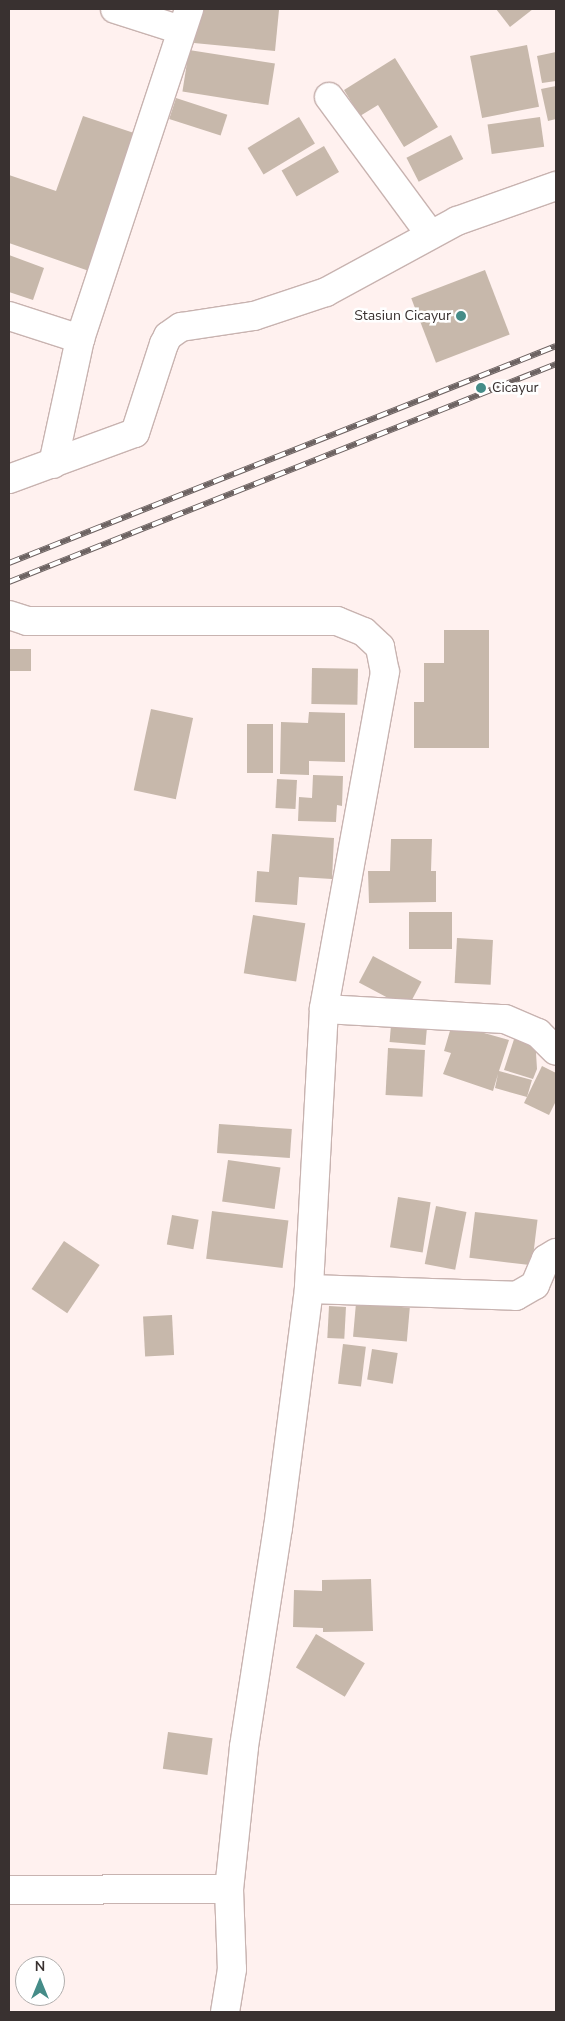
<!DOCTYPE html>
<style>
body{margin:0}
#map{position:relative;width:565px;height:2021px;overflow:hidden;background:#fff1ef;font-family:"Nunito Sans",sans-serif}
div>[style]{position:absolute}
.building>*{inset:0;background:#c7b8ab;transform-origin:0 0}
.roads{filter:drop-shadow(1px 0 #c8b3b0) drop-shadow(-1px 0 #c8b3b0) drop-shadow(0 1px #c8b3b0) drop-shadow(0 -1px #c8b3b0)}
.minor>*{height:28px;margin:-14px;padding:0 14px;transform-origin:14px;border-radius:14px;background:#fff}
.rail>*{height:5.5px;margin-top:-2.75px;transform-origin:0;background:repeating-linear-gradient(90deg,#fff 0 11px,#6d6362 0 22px);box-sizing:border-box;border-block:1px solid #6d6362}
.dots>*{width:14px;height:14px;translate:-50% -50%;box-sizing:border-box;border:2px solid #fff;border-radius:50%}
span{translate:-50% -50%;white-space:nowrap;text-align:center;line-height:1.15;-webkit-text-stroke:5px #fff;paint-order:stroke}
.poi-label{font-size:14px;color:#393130}
.right{translate:-100% -50%;text-align:right}
.left{translate:0 -50%;text-align:left}
.frame{position:absolute;inset:0;border:10px solid #393130;pointer-events:none}
.north{position:absolute;left:15px;top:1956px;width:50px;height:50px;box-sizing:border-box;background:#fff;border:1px solid #b0adac;border-radius:50%;rotate:0deg;font-size:14px;font-weight:700;line-height:20px;text-align:center;color:#393130}
.north::after{content:'';display:block;margin:auto;width:18px;height:22px;background:#458c88;clip-path:polygon(50% 0,100% 100%,50% 72%,0 100%)}
</style>
<div id="map">
<div class="building">
<i style="clip-path:polygon(198px 9px,279px 10px,275px 51px,194px 43px)"></i>
<i style="clip-path:polygon(496px 9px,533px 9px,510px 27px)"></i>
<i style="left:527px;top:45px;width:63px;height:58px;rotate:79deg"></i>
<i style="left:189px;top:50px;width:87px;height:42px;rotate:9deg"></i>
<i style="clip-path:polygon(556px 52px,556px 81px,542px 83px,537px 56px)"></i>
<i style="clip-path:polygon(395px 58px,438px 127px,404px 147px,378px 105px,360px 116px,344px 90px)"></i>
<i style="clip-path:polygon(556px 86px,556px 119px,548px 121px,541px 89px)"></i>
<i style="left:176px;top:98px;width:54px;height:22px;rotate:18deg"></i>
<i style="clip-path:polygon(83px 116px,137px 134px,89px 271px,9px 243px,9px 175px,56px 191px)"></i>
<i style="left:299px;top:117px;width:31px;height:60px;rotate:59deg"></i>
<i style="left:540px;top:117px;width:30px;height:53px;rotate:82deg"></i>
<i style="left:451px;top:135px;width:27px;height:50px;rotate:63deg"></i>
<i style="left:324px;top:146px;width:30px;height:49px;rotate:60deg"></i>
<i style="clip-path:polygon(9px 255px,44px 268px,33px 300px,9px 292px)"></i>
<i style="left:485px;top:270px;width:69px;height:79px;rotate:69deg"></i>
<i style="clip-path:polygon(444px 630px,489px 630px,489px 748px,414px 748px,414px 702px,424px 702px,424px 663px,444px 663px)"></i>
<i style="left:31px;top:649px;width:22px;height:22px;rotate:90deg"></i>
<i style="left:312px;top:668px;width:46px;height:36px;rotate:1deg"></i>
<i style="left:151px;top:709px;width:43px;height:83px;rotate:12deg"></i>
<i style="clip-path:polygon(309px 712px,345px 713px,345px 762px,309px 761px,309px 775px,280px 774px,281px 722px,308px 723px)"></i>
<i style="left:247px;top:724px;width:26px;height:49px"></i>
<i style="clip-path:polygon(313px 775px,343px 776px,342px 806px,337px 805px,336px 822px,298px 821px,299px 797px,312px 798px)"></i>
<i style="left:277px;top:779px;width:20px;height:29px;rotate:3deg"></i>
<i style="clip-path:polygon(272px 834px,334px 838px,332px 879px,299px 877px,297px 905px,255px 902px,257px 871px,269px 872px)"></i>
<i style="clip-path:polygon(391px 839px,432px 839px,431px 871px,436px 871px,436px 902px,369px 903px,368px 871px,390px 871px)"></i>
<i style="left:409px;top:912px;width:43px;height:37px"></i>
<i style="left:253px;top:915px;width:53px;height:59px;rotate:9deg"></i>
<i style="left:457px;top:938px;width:36px;height:45px;rotate:3deg"></i>
<i style="left:373px;top:956px;width:55px;height:30px;rotate:28deg"></i>
<i style="left:392px;top:1014px;width:36px;height:28px;rotate:5deg"></i>
<i style="clip-path:polygon(452px 1024px,509px 1040px,499px 1071px,532px 1080px,527px 1097px,495px 1088px,498px 1074px,493px 1091px,443px 1074px,451px 1053px,444px 1051px)"></i>
<i style="clip-path:polygon(517px 1030px,535px 1036px,537px 1069px,533px 1079px,504px 1070px)"></i>
<i style="left:388px;top:1048px;width:37px;height:47px;rotate:3deg"></i>
<i style="clip-path:polygon(542px 1066px,556px 1073px,556px 1101px,549px 1115px,524px 1103px)"></i>
<i style="left:219px;top:1124px;width:73px;height:29px;rotate:4deg"></i>
<i style="left:228px;top:1160px;width:53px;height:42px;rotate:8deg"></i>
<i style="left:398px;top:1197px;width:33px;height:51px;rotate:9deg"></i>
<i style="left:436px;top:1206px;width:31px;height:59px;rotate:11deg"></i>
<i style="left:212px;top:1211px;width:77px;height:48px;rotate:7deg"></i>
<i style="left:475px;top:1212px;width:63px;height:46px;rotate:7deg"></i>
<i style="left:172px;top:1215px;width:27px;height:30px;rotate:10deg"></i>
<i style="left:64px;top:1241px;width:43px;height:58px;rotate:34deg"></i>
<i style="left:356px;top:1303px;width:54px;height:34px;rotate:5deg"></i>
<i style="left:329px;top:1306px;width:17px;height:32px;rotate:3deg"></i>
<i style="left:172px;top:1315px;width:40px;height:29px;rotate:87deg"></i>
<i style="left:343px;top:1344px;width:23px;height:40px;rotate:7deg"></i>
<i style="left:372px;top:1349px;width:26px;height:31px;rotate:9deg"></i>
<i style="clip-path:polygon(371px 1579px,373px 1631px,323px 1632px,323px 1628px,293px 1627px,294px 1590px,322px 1591px,322px 1580px)"></i>
<i style="left:316px;top:1634px;width:57px;height:39px;rotate:31deg"></i>
<i style="left:168px;top:1732px;width:45px;height:37px;rotate:8deg"></i>
</div>
<div class="roads">
<div class="minor">
<i style="left:115px;top:9px;width:69px;rotate:17.7deg"></i>
<i style="left:329px;top:97px;width:170px;rotate:53.6deg"></i>
<i style="left:9px;top:316px;width:75px;rotate:17.9deg"></i>
<i style="left:53px;top:464px;width:128px;rotate:-77.8deg"></i>
<i style="left:80px;top:339px;width:348px;rotate:-71.7deg"></i>
<i style="left:9px;top:479px;width:134px;rotate:-20.1deg"></i>
<i style="left:135px;top:433px;width:94px;rotate:-72deg"></i>
<i style="left:164px;top:344px;width:9px;rotate:-63deg"></i>
<i style="left:168px;top:336px;width:16px;rotate:-35deg"></i>
<i style="left:181px;top:327px;width:74px;rotate:-8.6deg"></i>
<i style="left:254px;top:316px;width:76px;rotate:-18.4deg"></i>
<i style="left:326px;top:292px;width:149px;rotate:-28.5deg"></i>
<i style="left:457px;top:221px;width:105px;rotate:-19.5deg"></i>
<i style="left:9px;top:615px;width:19px;rotate:18deg"></i>
<i style="left:27px;top:621px;width:310px"></i>
<i style="left:337px;top:621px;width:29px;rotate:22deg"></i>
<i style="left:364px;top:632px;width:22px;rotate:43deg"></i>
<i style="left:380px;top:647px;width:25px;rotate:79deg"></i>
<i style="left:385px;top:672px;width:342px;rotate:100.3deg"></i>
<i style="left:324px;top:1009px;width:280px;rotate:93.1deg"></i>
<i style="left:309px;top:1289px;width:240px;rotate:97.4deg"></i>
<i style="left:278px;top:1527px;width:223px;rotate:98.8deg"></i>
<i style="left:244px;top:1747px;width:143px;rotate:96deg"></i>
<i style="left:229px;top:1889px;width:80px;rotate:87.9deg"></i>
<i style="left:232px;top:1969px;width:44px;rotate:99.2deg"></i>
<i style="left:324px;top:1009px;width:181px;rotate:3.2deg"></i>
<i style="left:505px;top:1019px;width:36px;rotate:23deg"></i>
<i style="left:538px;top:1033px;width:25px;rotate:45deg"></i>
<i style="left:309px;top:1289px;width:207px;rotate:1.9deg"></i>
<i style="left:516px;top:1296px;width:22px;rotate:-30deg"></i>
<i style="left:535px;top:1285px;width:28px;rotate:-67deg"></i>
<i style="left:546px;top:1259px;width:12px;rotate:-31deg"></i>
<i style="left:9px;top:1890px;width:220px;rotate:-0.3deg"></i>
</div>
</div>
<div class="rail">
<i style="left:9px;top:563px;width:588px;rotate:-21.64deg"></i>
<i style="left:9px;top:582px;width:589px;rotate:-21.73deg"></i>
</div>
<div class="dots">
<i style="left:461px;top:316px;background:#458c88"></i>
<i style="left:481px;top:388px;background:#458c88"></i>
</div>
<div class="poi-label">
<span class="right" style="left:451px;top:316px">Stasiun Cicayur</span>
<span class="left" style="left:492px;top:388px">Cicayur</span>
</div>
<div class="frame"></div>
<div class="north">N</div>
</div>
